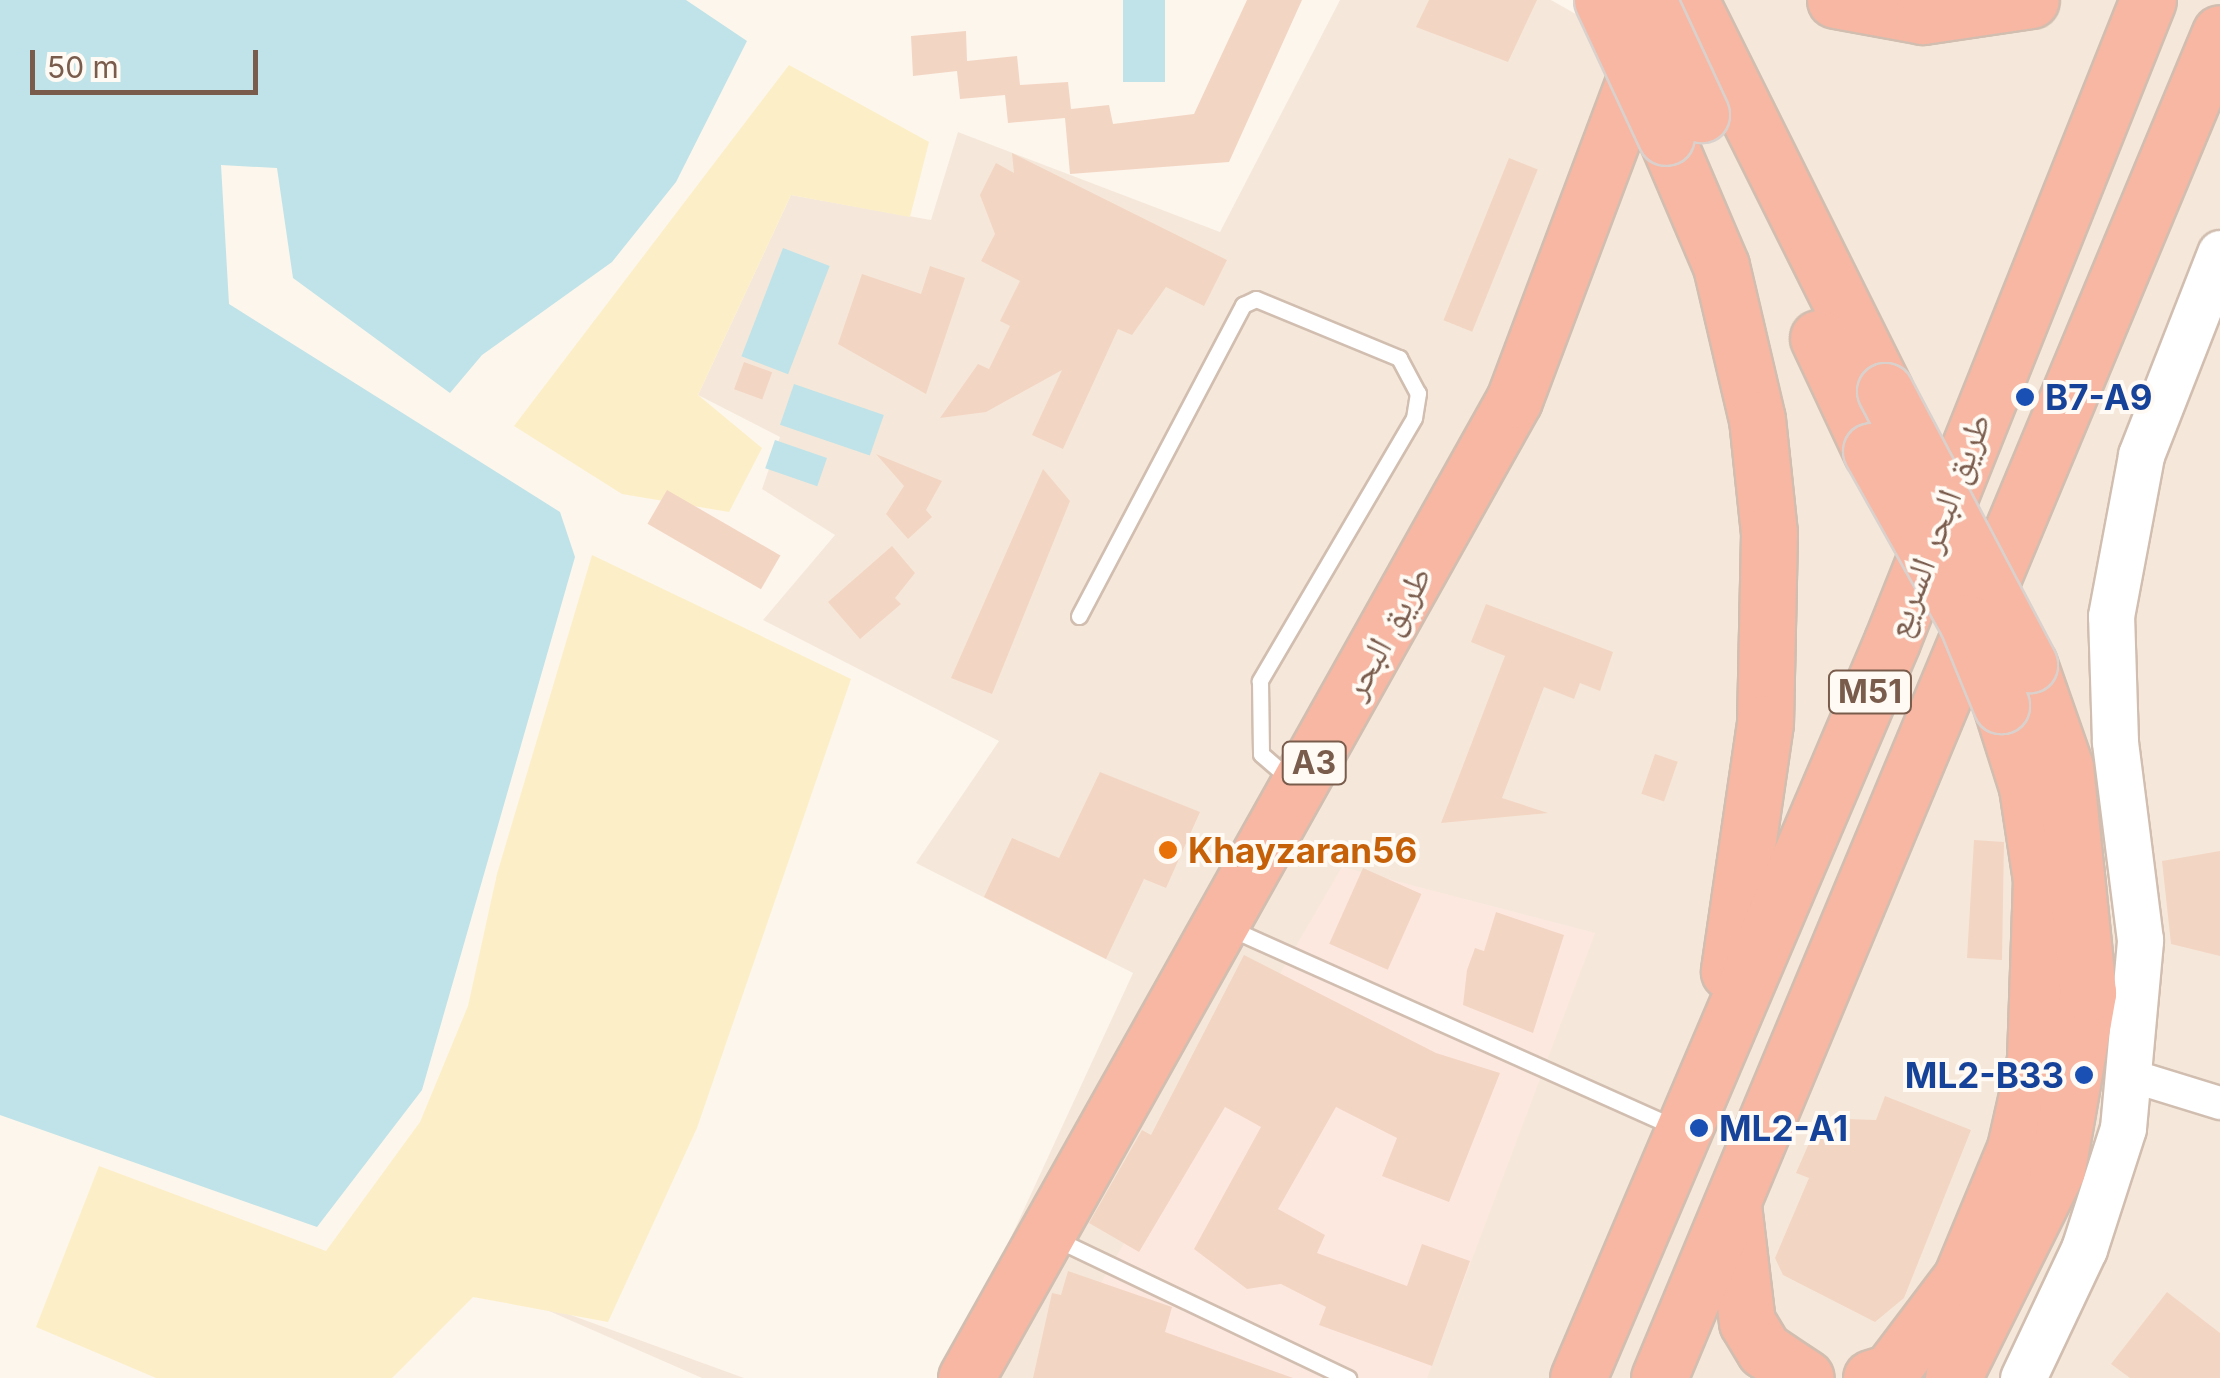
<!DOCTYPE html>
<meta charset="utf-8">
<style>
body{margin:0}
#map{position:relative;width:2220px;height:1378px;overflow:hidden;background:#fdf6ec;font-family:Inter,"Noto Naskh Arabic",sans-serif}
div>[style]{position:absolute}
.residential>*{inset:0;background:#f5e8da}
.commercial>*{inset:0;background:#fde8e0}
.sand>*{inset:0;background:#fcefc7}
.water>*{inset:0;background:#bfe3e8;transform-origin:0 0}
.building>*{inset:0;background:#f3d5c3;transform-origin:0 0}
.roads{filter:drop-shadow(2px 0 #d1beb0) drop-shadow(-2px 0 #d1beb0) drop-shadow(0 2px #d1beb0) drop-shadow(0 -2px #d1beb0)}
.lane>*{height:15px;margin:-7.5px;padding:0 7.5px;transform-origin:7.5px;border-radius:7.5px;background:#fff}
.street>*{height:32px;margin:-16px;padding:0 16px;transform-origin:16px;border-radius:16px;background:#fff}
.secondary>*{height:45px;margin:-22.5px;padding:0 22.5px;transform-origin:22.5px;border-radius:22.5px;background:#fff}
.highway>*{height:55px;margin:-27.5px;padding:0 27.5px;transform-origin:27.5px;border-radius:27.5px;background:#f7b7a3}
.bridges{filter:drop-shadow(2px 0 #dad1cd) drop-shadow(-2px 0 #dad1cd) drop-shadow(0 2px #dad1cd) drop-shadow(0 -2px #dad1cd)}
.highway-bridge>*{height:55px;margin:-27.5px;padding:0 27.5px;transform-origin:27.5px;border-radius:27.5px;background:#f7b7a3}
.dots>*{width:28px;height:28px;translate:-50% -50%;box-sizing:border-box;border:5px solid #fffaf3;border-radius:50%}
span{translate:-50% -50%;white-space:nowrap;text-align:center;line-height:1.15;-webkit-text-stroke:8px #fffaf3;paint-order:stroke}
.shield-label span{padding:2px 8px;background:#fffaf3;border:2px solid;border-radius:8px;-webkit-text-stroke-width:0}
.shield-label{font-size:32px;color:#7a5c4d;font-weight:700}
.transit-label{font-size:35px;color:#164399;font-weight:700}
.left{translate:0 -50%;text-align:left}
.right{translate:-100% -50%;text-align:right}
.street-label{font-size:35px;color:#7a5c4d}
.food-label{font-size:35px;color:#c56008;font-weight:700}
.scale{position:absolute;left:30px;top:50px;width:228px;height:45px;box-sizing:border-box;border:5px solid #7a5c4d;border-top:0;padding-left:12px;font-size:30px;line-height:35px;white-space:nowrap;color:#7a5c4d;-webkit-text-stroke:8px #fffaf3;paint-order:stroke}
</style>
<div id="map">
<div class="residential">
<i style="clip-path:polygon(1340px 0,1551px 0,1673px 69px,1672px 0,2220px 0,2220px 1378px,946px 1378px,1133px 973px,916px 863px,999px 741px,763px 620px,835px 535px,762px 489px,780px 437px,698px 395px,791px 195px,931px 220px,958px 132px,1220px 232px)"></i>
<i style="clip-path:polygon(499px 1289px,744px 1378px,702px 1378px)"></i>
</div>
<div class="commercial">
<i style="clip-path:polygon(1342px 867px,1595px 933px,1427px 1378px,1046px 1378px)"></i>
</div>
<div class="sand">
<i style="clip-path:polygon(789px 65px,929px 142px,910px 217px,791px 195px,698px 395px,762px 448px,729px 512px,622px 494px,514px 426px)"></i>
<i style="clip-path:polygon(592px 555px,851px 679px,697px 1128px,608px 1322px,473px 1297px,392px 1378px,156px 1378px,36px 1327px,99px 1166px,326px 1251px,420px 1122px,468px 1006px,497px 874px)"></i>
</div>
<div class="water">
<i style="clip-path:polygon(0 0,686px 0,747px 41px,676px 182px,612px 262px,482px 355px,450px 393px,293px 278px,277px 168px,221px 165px,229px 304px,560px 512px,575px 557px,422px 1090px,317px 1227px,0 1115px)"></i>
<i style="left:1123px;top:0;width:42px;height:82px"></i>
<i style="left:783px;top:248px;width:50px;height:116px;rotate:21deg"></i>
<i style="left:794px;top:384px;width:95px;height:43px;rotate:19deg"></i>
<i style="left:775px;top:440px;width:55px;height:30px;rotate:19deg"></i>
</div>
<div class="building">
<i style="clip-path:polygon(1247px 0,1302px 0,1229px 162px,1070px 174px,1065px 118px,1008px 123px,1005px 95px,960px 99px,957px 71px,913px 76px,911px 36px,966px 31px,967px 61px,1017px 56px,1020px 85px,1068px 82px,1071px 109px,1109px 105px,1113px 124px,1194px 114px)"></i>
<i style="clip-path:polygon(1429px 0,1537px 0,1508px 62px,1416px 27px)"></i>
<i style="clip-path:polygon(1012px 153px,1227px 260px,1204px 306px,1166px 287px,1132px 335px,1118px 329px,1063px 449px,1032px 435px,1062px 370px,986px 412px,940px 418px,978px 364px,989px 369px,1010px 326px,1000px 321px,1020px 281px,981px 261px,995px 234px,980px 195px,996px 163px,1014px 173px)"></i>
<i style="left:1509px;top:158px;width:31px;height:175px;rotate:22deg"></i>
<i style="clip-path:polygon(930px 266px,965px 278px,926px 394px,838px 344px,862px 274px,921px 294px)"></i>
<i style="left:744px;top:362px;width:30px;height:29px;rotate:20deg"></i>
<i style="clip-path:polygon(876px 454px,942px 481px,926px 510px,932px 517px,908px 539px,886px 514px,904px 486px)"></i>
<i style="clip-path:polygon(1043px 469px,1070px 501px,992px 694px,951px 678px)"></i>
<i style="left:667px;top:490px;width:131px;height:39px;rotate:30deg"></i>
<i style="clip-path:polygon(892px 546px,915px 573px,895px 598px,901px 604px,860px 639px,828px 602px)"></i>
<i style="clip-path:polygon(1486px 604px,1613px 652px,1600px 691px,1580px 683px,1574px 699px,1544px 687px,1502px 798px,1548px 813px,1441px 823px,1505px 656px,1471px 642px)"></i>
<i style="left:1655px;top:754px;width:24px;height:42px;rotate:19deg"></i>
<i style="clip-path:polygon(1100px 772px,1200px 812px,1166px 888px,1144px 879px,1106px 959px,984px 897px,1012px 838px,1059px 858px)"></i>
<i style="clip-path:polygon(1974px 840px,2004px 842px,2002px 960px,1967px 958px)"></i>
<i style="clip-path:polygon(2220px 851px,2220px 956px,2171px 944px,2162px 861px)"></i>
<i style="left:1363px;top:868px;width:64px;height:83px;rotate:24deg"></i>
<i style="clip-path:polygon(1496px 912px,1564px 935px,1533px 1033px,1463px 1005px,1467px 970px,1475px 948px,1484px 951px)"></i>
<i style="clip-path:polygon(1244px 955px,1436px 1053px,1500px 1073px,1449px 1202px,1382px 1176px,1397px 1138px,1336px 1107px,1278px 1209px,1325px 1235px,1317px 1253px,1407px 1286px,1422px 1244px,1470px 1261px,1432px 1366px,1319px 1325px,1326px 1307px,1281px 1284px,1247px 1289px,1194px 1249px,1261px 1127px,1225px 1107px,1139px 1252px,1089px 1223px,1142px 1130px,1151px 1135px)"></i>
<i style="clip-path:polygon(1885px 1096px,1971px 1130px,1904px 1298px,1875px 1322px,1783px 1275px,1775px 1258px,1809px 1178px,1796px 1173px,1820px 1118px,1876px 1120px)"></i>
<i style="clip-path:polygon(1068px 1271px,1172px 1307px,1165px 1332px,1293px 1378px,1033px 1378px,1052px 1293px,1061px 1295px)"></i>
<i style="clip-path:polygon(2167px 1292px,2220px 1333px,2220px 1378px,2130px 1378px,2111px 1364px)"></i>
</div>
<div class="roads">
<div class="lane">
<i style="left:1079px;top:616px;width:352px;rotate:-62.2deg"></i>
<i style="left:1243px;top:305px;width:14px;rotate:-25deg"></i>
<i style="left:1256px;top:299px;width:155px;rotate:22.4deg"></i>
<i style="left:1399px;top:358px;width:40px;rotate:62deg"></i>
<i style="left:1418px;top:393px;width:25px;rotate:99deg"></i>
<i style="left:1414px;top:418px;width:305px;rotate:120.4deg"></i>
<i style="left:1260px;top:681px;width:73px;rotate:89.2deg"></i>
<i style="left:1261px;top:754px;width:38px;rotate:41deg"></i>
<i style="left:1227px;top:927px;width:492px;rotate:24.1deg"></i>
<i style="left:1054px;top:1238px;width:326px;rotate:25.5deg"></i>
</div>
<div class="street">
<i style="left:2132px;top:1076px;width:92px;rotate:17.1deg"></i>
</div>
<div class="secondary">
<i style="left:2023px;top:1378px;width:143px;rotate:-64.7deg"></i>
<i style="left:2084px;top:1249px;width:127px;rotate:-72.1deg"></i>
<i style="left:2123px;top:1128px;width:189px;rotate:-84.8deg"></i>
<i style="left:2140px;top:940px;width:201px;rotate:-97.2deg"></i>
<i style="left:2115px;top:741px;width:125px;rotate:-91.8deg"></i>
<i style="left:2111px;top:616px;width:164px;rotate:-79.4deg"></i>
<i style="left:2141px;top:455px;width:217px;rotate:-68.6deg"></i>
</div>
<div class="highway">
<i style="left:1690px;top:0;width:437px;rotate:63.5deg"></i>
<i style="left:1835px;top:0;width:89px;rotate:10.3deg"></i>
<i style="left:1923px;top:16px;width:109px;rotate:-8.4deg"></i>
<i style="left:1666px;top:137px;width:140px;rotate:66.9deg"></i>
<i style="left:1721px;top:266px;width:157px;rotate:76.8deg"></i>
<i style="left:1757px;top:419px;width:115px;rotate:84deg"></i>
<i style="left:1769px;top:533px;width:190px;rotate:91.2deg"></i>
<i style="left:1765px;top:723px;width:251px;rotate:98.3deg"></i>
<i style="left:1818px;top:338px;width:125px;rotate:64.9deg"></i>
<i style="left:1733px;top:1205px;width:118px;rotate:83.2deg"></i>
<i style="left:1747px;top:1322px;width:33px;rotate:59deg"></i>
<i style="left:1764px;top:1350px;width:50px;rotate:33.7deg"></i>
<i style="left:966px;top:1378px;width:1121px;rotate:-60.74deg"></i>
<i style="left:1514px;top:400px;width:384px;rotate:-69.4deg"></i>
<i style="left:1578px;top:1378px;width:801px;rotate:-66.92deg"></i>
<i style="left:1892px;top:641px;width:690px;rotate:-68.23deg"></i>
<i style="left:1659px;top:1378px;width:1457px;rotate:-67.36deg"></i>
<i style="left:1871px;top:1378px;width:20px;rotate:-18deg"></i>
<i style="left:1890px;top:1372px;width:118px;rotate:-52.9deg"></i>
<i style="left:1961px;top:1278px;width:141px;rotate:-67.4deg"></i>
<i style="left:2015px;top:1148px;width:91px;rotate:-77.3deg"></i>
<i style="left:2035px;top:1059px;width:179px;rotate:-88.1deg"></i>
<i style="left:2041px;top:880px;width:94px;rotate:-98.6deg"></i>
<i style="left:2027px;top:787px;width:86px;rotate:-107.6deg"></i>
<i style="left:1953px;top:1378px;width:233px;rotate:-63.5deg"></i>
<i style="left:2057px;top:1169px;width:179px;rotate:-80deg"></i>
<i style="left:2088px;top:993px;width:227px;rotate:-95.8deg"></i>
<i style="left:2065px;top:767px;width:109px;rotate:-109.3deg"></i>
</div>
</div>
<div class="bridges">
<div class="highway-bridge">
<i style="left:1602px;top:0;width:151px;rotate:65deg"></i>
<i style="left:1648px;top:0;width:126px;rotate:65.1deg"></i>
<i style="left:1885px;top:391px;width:309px;rotate:62.2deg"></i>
<i style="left:1871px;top:451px;width:196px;rotate:60.7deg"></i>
<i style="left:1967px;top:622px;width:90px;rotate:67.7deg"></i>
</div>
</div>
<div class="dots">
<i style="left:2025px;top:397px;background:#1a4fb4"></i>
<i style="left:1168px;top:850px;background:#e8710a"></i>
<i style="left:2084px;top:1075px;background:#1a4fb4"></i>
<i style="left:1699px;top:1128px;background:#1a4fb4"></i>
</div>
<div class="shield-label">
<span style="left:1870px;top:692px">M51</span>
<span style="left:1314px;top:763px">A3</span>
</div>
<div class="transit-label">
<span class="left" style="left:2045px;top:397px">B7-A9</span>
<span class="right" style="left:2064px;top:1075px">ML2-B33</span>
<span class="left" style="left:1719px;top:1128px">ML2-A1</span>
</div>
<div class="street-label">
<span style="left:1937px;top:525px;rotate:-69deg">طريق البحر السريع</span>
<span style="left:1386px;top:632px;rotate:-61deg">طريق البحر</span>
</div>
<div class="food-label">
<span class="left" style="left:1188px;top:850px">Khayzaran56</span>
</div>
<div class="scale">50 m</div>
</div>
